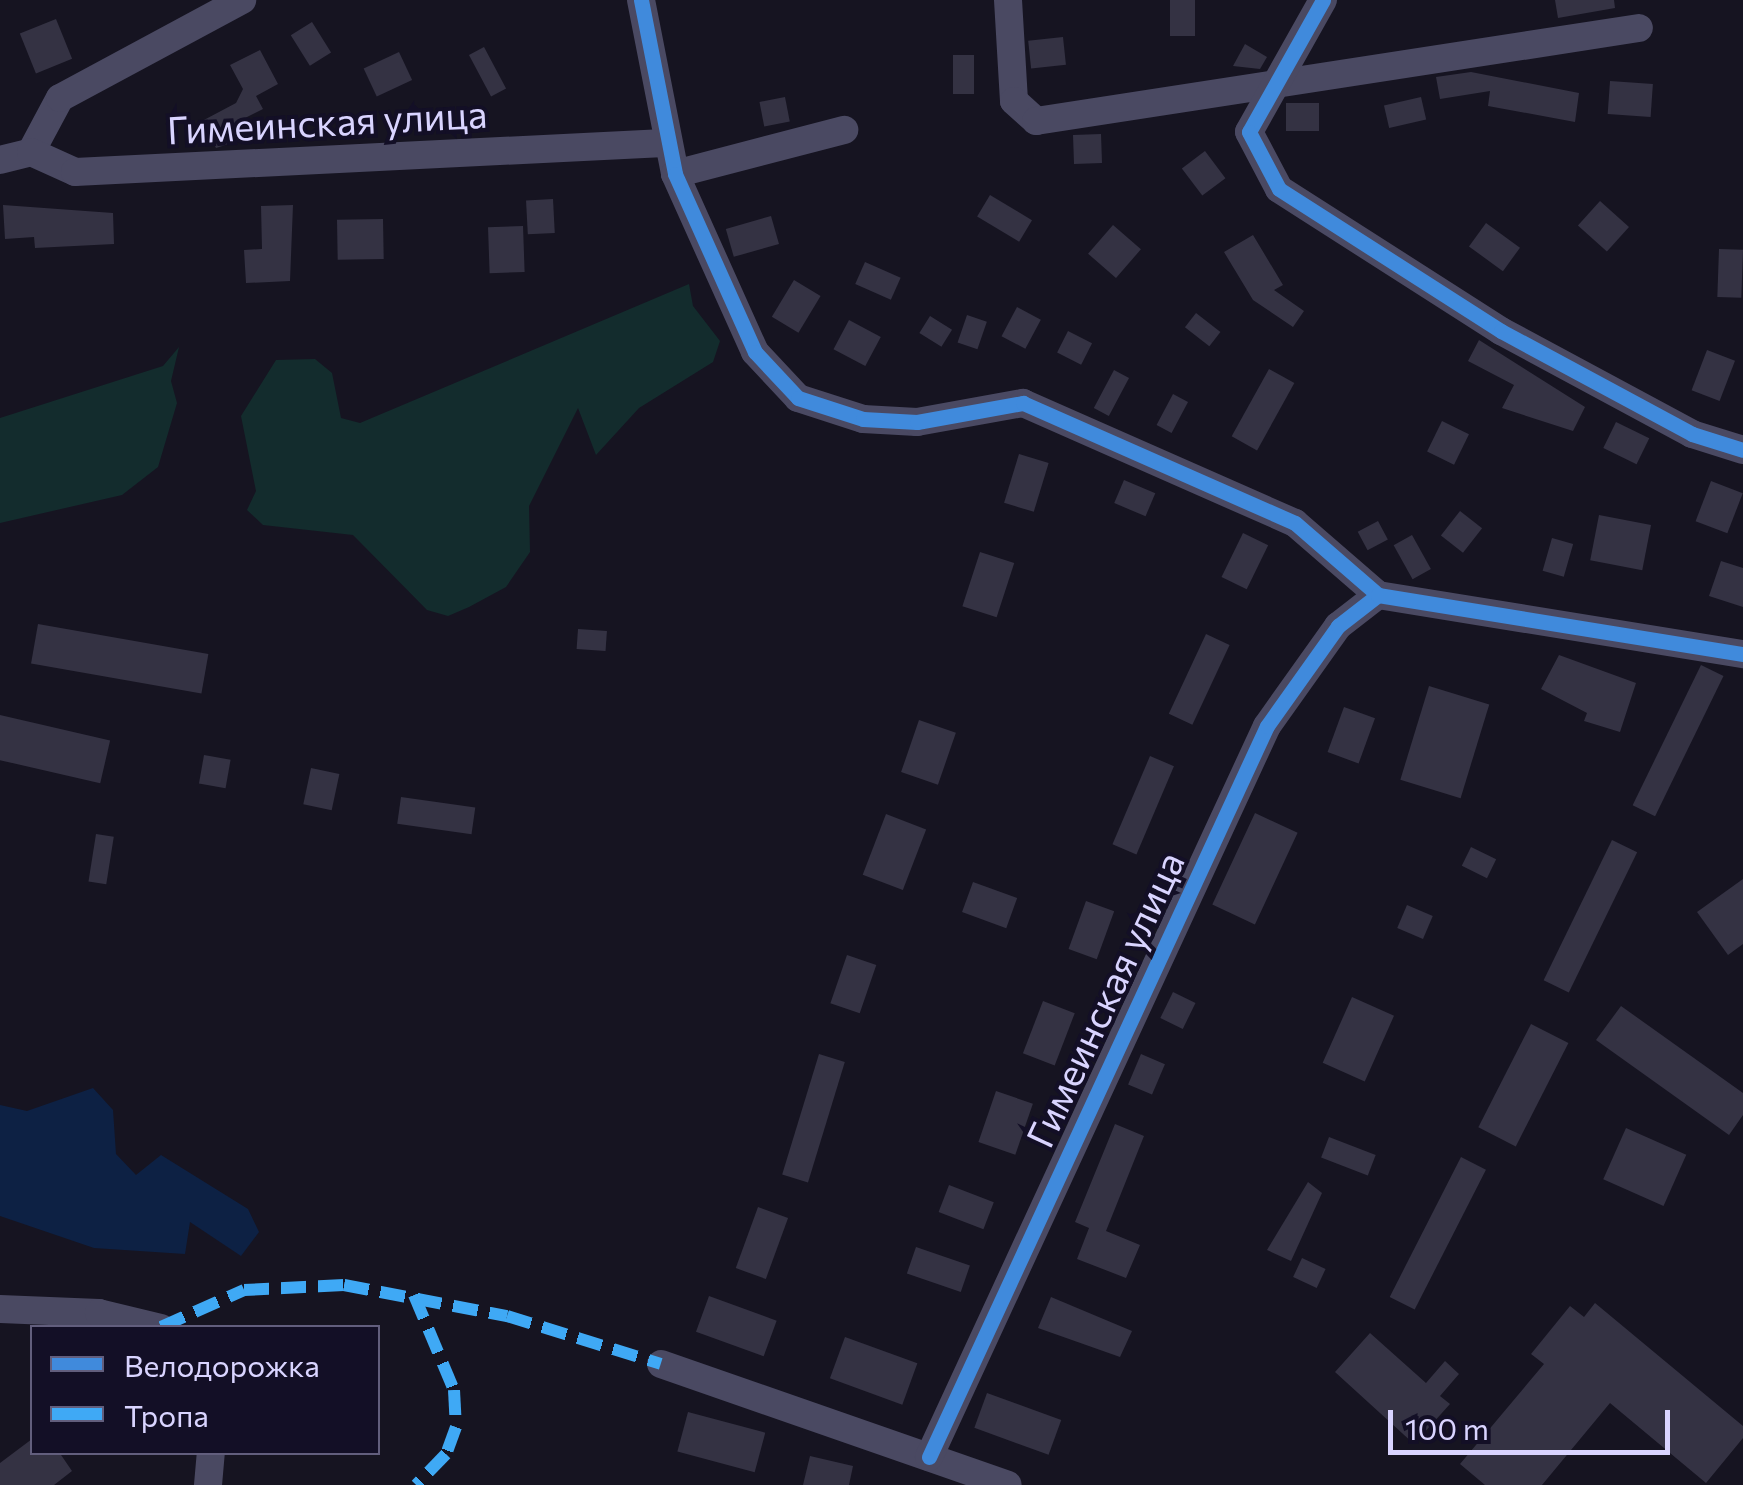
<!DOCTYPE html>
<meta charset="utf-8">
<style>
body{margin:0}
#map{position:relative;width:1743px;height:1485px;overflow:hidden;background:#161421;font-family:Commissioner,sans-serif}
div>[style]{position:absolute}
.green>*{inset:0;background:#132c2d}
.water>*{inset:0;background:#0d2144}
.building>*{inset:0;background:#343243;transform-origin:0 0}
.minor>*{height:28px;margin:-14px;padding:0 14px;transform-origin:14px;border-radius:14px;background:#4a4962}
.quiet>*{height:12px;margin-top:-6px;transform-origin:0;background:repeating-linear-gradient(90deg,#3fa9f5 0 25px,transparent 0 37px)}
.cycleway>*{height:15px;margin:-7.5px;padding:0 7.5px;transform-origin:7.5px;border-radius:7.5px;background:#408adc}
span{translate:-50% -50%;white-space:nowrap;text-align:center;line-height:1.15;-webkit-text-stroke:8px #130f26;paint-order:stroke}
.street-label{font-size:38px;color:#d9d4ff}
.legend{position:absolute;left:30px;top:1325px;width:350px;height:130px;box-sizing:border-box;background:#130f26;border:2px solid #625e7d;margin:0;padding:12px 18px;list-style:none;font-size:30px;color:#d9d4ff}
.legend li{display:flex;align-items:center;gap:20px;height:50px}
.legend b{width:50px;border:2px solid #625e7d}
.scale{position:absolute;left:1388px;top:1410px;width:282px;height:45px;box-sizing:border-box;border:5px solid #d9d4ff;border-top:0;padding-left:12px;font-size:30px;line-height:35px;white-space:nowrap;color:#d9d4ff;-webkit-text-stroke:8px #130f26;paint-order:stroke}
</style>
<div id="map">
<div class="green">
<i style="clip-path:polygon(689px 284px,693px 306px,720px 341px,713px 362px,639px 408px,596px 455px,578px 408px,529px 506px,530px 552px,506px 587px,469px 607px,448px 616px,427px 610px,353px 535px,263px 525px,247px 510px,256px 491px,241px 416px,276px 360px,315px 359px,332px 373px,341px 418px,360px 423px)"></i>
<i style="clip-path:polygon(179px 347px,171px 381px,177px 403px,158px 467px,122px 495px,0 523px,0 418px,163px 366px)"></i>
</div>
<div class="water">
<i style="clip-path:polygon(93px 1088px,113px 1110px,116px 1154px,136px 1175px,161px 1155px,248px 1209px,259px 1232px,241px 1256px,190px 1222px,185px 1254px,94px 1248px,0 1216px,0 1105px,27px 1111px)"></i>
</div>
<div class="building">
<i style="left:1170px;top:0;width:25px;height:36px"></i>
<i style="clip-path:polygon(1555px 0,1614px 0,1615px 8px,1558px 18px)"></i>
<i style="left:56px;top:19px;width:43px;height:39px;rotate:68deg"></i>
<i style="left:312px;top:22px;width:36px;height:25px;rotate:58deg"></i>
<i style="left:1063px;top:37px;width:28px;height:35px;rotate:84deg"></i>
<i style="clip-path:polygon(1245px 44px,1267px 57px,1260px 69px,1233px 66px)"></i>
<i style="left:484px;top:47px;width:47px;height:17px;rotate:62deg"></i>
<i style="clip-path:polygon(260px 50px,278px 84px,256px 96px,263px 109px,233px 124px,241px 140px,216px 148px,202px 121px,236px 103px,243px 89px,230px 65px)"></i>
<i style="left:399px;top:52px;width:31px;height:39px;rotate:65deg"></i>
<i style="left:953px;top:55px;width:21px;height:39px"></i>
<i style="clip-path:polygon(1471px 72px,1579px 93px,1575px 122px,1488px 106px,1490px 91px,1440px 99px,1436px 77px)"></i>
<i style="left:1610px;top:81px;width:43px;height:33px;rotate:4deg"></i>
<i style="left:785px;top:97px;width:25px;height:26px;rotate:79deg"></i>
<i style="left:1421px;top:97px;width:23px;height:38px;rotate:77deg"></i>
<i style="left:1286px;top:103px;width:33px;height:28px"></i>
<i style="left:1101px;top:134px;width:29px;height:28px;rotate:88deg"></i>
<i style="left:1205px;top:151px;width:34px;height:29px;rotate:53deg"></i>
<i style="left:990px;top:195px;width:49px;height:25px;rotate:31deg"></i>
<i style="left:553px;top:199px;width:34px;height:27px;rotate:87deg"></i>
<i style="left:1600px;top:201px;width:39px;height:33px;rotate:42deg"></i>
<i style="clip-path:polygon(3px 205px,113px 213px,114px 244px,35px 248px,34px 237px,5px 239px)"></i>
<i style="clip-path:polygon(293px 205px,290px 281px,246px 283px,244px 250px,262px 249px,261px 206px)"></i>
<i style="left:771px;top:216px;width:29px;height:47px;rotate:74deg"></i>
<i style="left:383px;top:219px;width:40px;height:46px;rotate:89deg"></i>
<i style="left:1486px;top:223px;width:42px;height:29px;rotate:36deg"></i>
<i style="left:1113px;top:225px;width:37px;height:38px;rotate:41deg"></i>
<i style="left:523px;top:226px;width:46px;height:35px;rotate:88deg"></i>
<i style="clip-path:polygon(1253px 235px,1283px 285px,1274px 290px,1304px 311px,1293px 327px,1253px 300px,1224px 252px)"></i>
<i style="left:1719px;top:249px;width:24px;height:48px;rotate:2deg"></i>
<i style="left:865px;top:262px;width:39px;height:24px;rotate:24deg"></i>
<i style="left:794px;top:280px;width:31px;height:43px;rotate:31deg"></i>
<i style="left:1017px;top:307px;width:27px;height:33px;rotate:28deg"></i>
<i style="left:1196px;top:313px;width:31px;height:18px;rotate:38deg"></i>
<i style="left:967px;top:315px;width:21px;height:29px;rotate:19deg"></i>
<i style="left:930px;top:316px;width:26px;height:20px;rotate:32deg"></i>
<i style="left:849px;top:320px;width:36px;height:33px;rotate:28deg"></i>
<i style="left:1068px;top:331px;width:27px;height:24px;rotate:27deg"></i>
<i style="clip-path:polygon(1479px 340px,1585px 407px,1573px 431px,1502px 408px,1514px 385px,1468px 361px)"></i>
<i style="left:1707px;top:350px;width:30px;height:43px;rotate:21deg"></i>
<i style="left:1269px;top:369px;width:29px;height:77px;rotate:29deg"></i>
<i style="left:1114px;top:370px;width:17px;height:43px;rotate:28deg"></i>
<i style="left:1173px;top:394px;width:17px;height:35px;rotate:28deg"></i>
<i style="left:1442px;top:421px;width:30px;height:34px;rotate:26deg"></i>
<i style="left:1616px;top:422px;width:37px;height:29px;rotate:26deg"></i>
<i style="left:1019px;top:454px;width:31px;height:51px;rotate:17deg"></i>
<i style="left:1124px;top:480px;width:34px;height:25px;rotate:23deg"></i>
<i style="left:1711px;top:481px;width:34px;height:43px;rotate:21deg"></i>
<i style="left:1460px;top:511px;width:28px;height:31px;rotate:38deg"></i>
<i style="left:1599px;top:515px;width:53px;height:46px;rotate:11deg"></i>
<i style="left:1378px;top:521px;width:21px;height:23px;rotate:62deg"></i>
<i style="left:1243px;top:533px;width:28px;height:49px;rotate:26deg"></i>
<i style="left:1412px;top:535px;width:39px;height:21px;rotate:61deg"></i>
<i style="left:1552px;top:538px;width:22px;height:34px;rotate:16deg"></i>
<i style="left:980px;top:552px;width:36px;height:57px;rotate:18deg"></i>
<i style="clip-path:polygon(1721px 561px,1743px 568px,1743px 607px,1709px 596px)"></i>
<i style="left:38px;top:624px;width:173px;height:40px;rotate:10deg"></i>
<i style="left:578px;top:629px;width:29px;height:20px;rotate:4deg"></i>
<i style="left:1206px;top:634px;width:26px;height:88px;rotate:25deg"></i>
<i style="clip-path:polygon(1559px 655px,1636px 683px,1620px 732px,1584px 721px,1587px 713px,1541px 689px)"></i>
<i style="left:1701px;top:665px;width:25px;height:156px;rotate:26deg"></i>
<i style="left:1429px;top:686px;width:63px;height:98px;rotate:17deg"></i>
<i style="left:1344px;top:707px;width:33px;height:48px;rotate:20deg"></i>
<i style="left:0;top:715px;width:113px;height:44px;rotate:13deg"></i>
<i style="left:919px;top:720px;width:39px;height:55px;rotate:19deg"></i>
<i style="left:204px;top:755px;width:27px;height:29px;rotate:10deg"></i>
<i style="left:1150px;top:756px;width:26px;height:96px;rotate:23deg"></i>
<i style="left:311px;top:768px;width:29px;height:37px;rotate:12deg"></i>
<i style="left:401px;top:797px;width:75px;height:27px;rotate:8deg"></i>
<i style="left:1255px;top:813px;width:47px;height:101px;rotate:25deg"></i>
<i style="left:886px;top:814px;width:43px;height:65px;rotate:21deg"></i>
<i style="left:96px;top:834px;width:18px;height:48px;rotate:9deg"></i>
<i style="left:1612px;top:840px;width:28px;height:156px;rotate:26deg"></i>
<i style="left:1471px;top:847px;width:28px;height:21px;rotate:26deg"></i>
<i style="clip-path:polygon(1743px 879px,1743px 944px,1728px 955px,1697px 912px)"></i>
<i style="left:973px;top:882px;width:47px;height:32px;rotate:20deg"></i>
<i style="left:1086px;top:901px;width:30px;height:51px;rotate:20deg"></i>
<i style="left:1407px;top:905px;width:28px;height:25px;rotate:23deg"></i>
<i style="left:847px;top:955px;width:31px;height:51px;rotate:19deg"></i>
<i style="left:1173px;top:992px;width:25px;height:29px;rotate:26deg"></i>
<i style="left:1352px;top:997px;width:46px;height:72px;rotate:24deg"></i>
<i style="left:1043px;top:1001px;width:34px;height:56px;rotate:21deg"></i>
<i style="clip-path:polygon(1621px 1006px,1743px 1093px,1743px 1115px,1729px 1135px,1596px 1040px)"></i>
<i style="left:1531px;top:1024px;width:42px;height:116px;rotate:27deg"></i>
<i style="left:819px;top:1054px;width:27px;height:126px;rotate:17deg"></i>
<i style="left:1141px;top:1054px;width:26px;height:33px;rotate:23deg"></i>
<i style="left:996px;top:1091px;width:39px;height:54px;rotate:19deg"></i>
<i style="clip-path:polygon(1115px 1124px,1144px 1136px,1106px 1231px,1140px 1245px,1126px 1278px,1077px 1259px,1089px 1228px,1075px 1222px)"></i>
<i style="left:1626px;top:1128px;width:66px;height:56px;rotate:24deg"></i>
<i style="left:1329px;top:1137px;width:50px;height:22px;rotate:21deg"></i>
<i style="left:1461px;top:1157px;width:28px;height:157px;rotate:27deg"></i>
<i style="clip-path:polygon(1308px 1182px,1322px 1193px,1291px 1261px,1267px 1250px)"></i>
<i style="left:949px;top:1185px;width:48px;height:29px;rotate:21deg"></i>
<i style="left:758px;top:1207px;width:32px;height:65px;rotate:20deg"></i>
<i style="left:916px;top:1247px;width:57px;height:28px;rotate:19deg"></i>
<i style="left:1302px;top:1258px;width:26px;height:21px;rotate:25deg"></i>
<i style="left:709px;top:1296px;width:72px;height:38px;rotate:20deg"></i>
<i style="clip-path:polygon(1051px 1297px,1132px 1331px,1120px 1357px,1038px 1328px)"></i>
<i style="clip-path:polygon(1595px 1303px,1743px 1426px,1743px 1438px,1706px 1483px,1610px 1403px,1542px 1485px,1485px 1485px,1460px 1464px,1544px 1364px,1531px 1354px,1570px 1306px,1584px 1317px)"></i>
<i style="clip-path:polygon(1370px 1333px,1426px 1383px,1445px 1361px,1459px 1374px,1440px 1396px,1450px 1404px,1414px 1444px,1335px 1372px)"></i>
<i style="left:845px;top:1337px;width:77px;height:44px;rotate:20deg"></i>
<i style="left:987px;top:1393px;width:79px;height:37px;rotate:20deg"></i>
<i style="left:688px;top:1412px;width:80px;height:41px;rotate:15deg"></i>
<i style="clip-path:polygon(32px 1439px,32px 1452px,59px 1452px,72px 1471px,54px 1485px,0 1485px,0 1463px)"></i>
<i style="clip-path:polygon(810px 1456px,853px 1466px,849px 1485px,803px 1485px)"></i>
</div>
<div class="minor">
<i style="left:641px;top:0;width:177px;rotate:78.9deg"></i>
<i style="left:675px;top:174px;width:195px;rotate:65.8deg"></i>
<i style="left:755px;top:352px;width:63px;rotate:46.9deg"></i>
<i style="left:798px;top:398px;width:68px;rotate:17.9deg"></i>
<i style="left:863px;top:419px;width:54px;rotate:3.2deg"></i>
<i style="left:917px;top:422px;width:108px;rotate:-10.2deg"></i>
<i style="left:1023px;top:403px;width:297px;rotate:23.8deg"></i>
<i style="left:1295px;top:523px;width:110px;rotate:40.9deg"></i>
<i style="left:1008px;top:0;width:101px;rotate:86.6deg"></i>
<i style="left:1014px;top:101px;width:30px;rotate:42deg"></i>
<i style="left:1036px;top:121px;width:610px;rotate:-8.77deg"></i>
<i style="left:1323px;top:0;width:151px;rotate:119.3deg"></i>
<i style="left:1249px;top:132px;width:64px;rotate:62.2deg"></i>
<i style="left:1279px;top:189px;width:264px;rotate:32.6deg"></i>
<i style="left:1501px;top:331px;width:217px;rotate:28.3deg"></i>
<i style="left:1692px;top:434px;width:53px;rotate:17.4deg"></i>
<i style="left:31px;top:152px;width:61px;rotate:-61.8deg"></i>
<i style="left:60px;top:98px;width:207px;rotate:-28.3deg"></i>
<i style="left:0;top:160px;width:32px;rotate:-14deg"></i>
<i style="left:31px;top:152px;width:48px;rotate:24.4deg"></i>
<i style="left:75px;top:172px;width:590px;rotate:-2.82deg"></i>
<i style="left:675px;top:174px;width:175px;rotate:-14.6deg"></i>
<i style="left:0;top:1309px;width:99px;rotate:2.3deg"></i>
<i style="left:99px;top:1313px;width:64px;rotate:13.6deg"></i>
<i style="left:661px;top:1364px;width:367px;rotate:19.2deg"></i>
<i style="left:929px;top:1457px;width:805px;rotate:-65.19deg"></i>
<i style="left:1267px;top:726px;width:123px;rotate:-54.6deg"></i>
<i style="left:1338px;top:626px;width:51px;rotate:-37.8deg"></i>
<i style="left:1378px;top:595px;width:370px;rotate:9.2deg"></i>
<i style="left:208px;top:1485px;width:33px;rotate:-85deg"></i>
</div>
<div class="quiet">
<i style="left:414px;top:1295px;width:103px;rotate:67.2deg"></i>
<i style="left:454px;top:1390px;width:37px;rotate:87deg"></i>
<i style="left:456px;top:1427px;width:29px;rotate:110deg"></i>
<i style="left:446px;top:1454px;width:43px;rotate:134.1deg"></i>
<i style="left:161px;top:1327px;width:91px;rotate:-24deg"></i>
<i style="left:244px;top:1290px;width:100px;rotate:-2.9deg"></i>
<i style="left:344px;top:1285px;width:166px;rotate:10.8deg"></i>
<i style="left:507px;top:1316px;width:161px;rotate:17.3deg"></i>
</div>
<div class="cycleway">
<i style="left:641px;top:0;width:177px;rotate:78.9deg"></i>
<i style="left:675px;top:174px;width:195px;rotate:65.8deg"></i>
<i style="left:755px;top:352px;width:63px;rotate:46.9deg"></i>
<i style="left:798px;top:398px;width:68px;rotate:17.9deg"></i>
<i style="left:863px;top:419px;width:54px;rotate:3.2deg"></i>
<i style="left:917px;top:422px;width:108px;rotate:-10.2deg"></i>
<i style="left:1023px;top:403px;width:297px;rotate:23.8deg"></i>
<i style="left:1295px;top:523px;width:110px;rotate:40.9deg"></i>
<i style="left:1323px;top:0;width:151px;rotate:119.3deg"></i>
<i style="left:1249px;top:132px;width:64px;rotate:62.2deg"></i>
<i style="left:1279px;top:189px;width:264px;rotate:32.6deg"></i>
<i style="left:1501px;top:331px;width:217px;rotate:28.3deg"></i>
<i style="left:1692px;top:434px;width:53px;rotate:17.4deg"></i>
<i style="left:929px;top:1457px;width:805px;rotate:-65.19deg"></i>
<i style="left:1267px;top:726px;width:123px;rotate:-54.6deg"></i>
<i style="left:1338px;top:626px;width:51px;rotate:-37.8deg"></i>
<i style="left:1378px;top:595px;width:370px;rotate:9.2deg"></i>
</div>
<div class="street-label">
<span style="left:327px;top:121px;rotate:-3deg">Гимеинская улица</span>
<span style="left:1104px;top:999px;rotate:-65deg">Гимеинская улица</span>
</div>
<ul class="legend">
<li><b style="height:12px;background:#408adc"></b>Велодорожка</li>
<li><b style="height:12px;background:#3fa9f5"></b>Тропа</li>
</ul>
<div class="scale">100 m</div>
</div>
